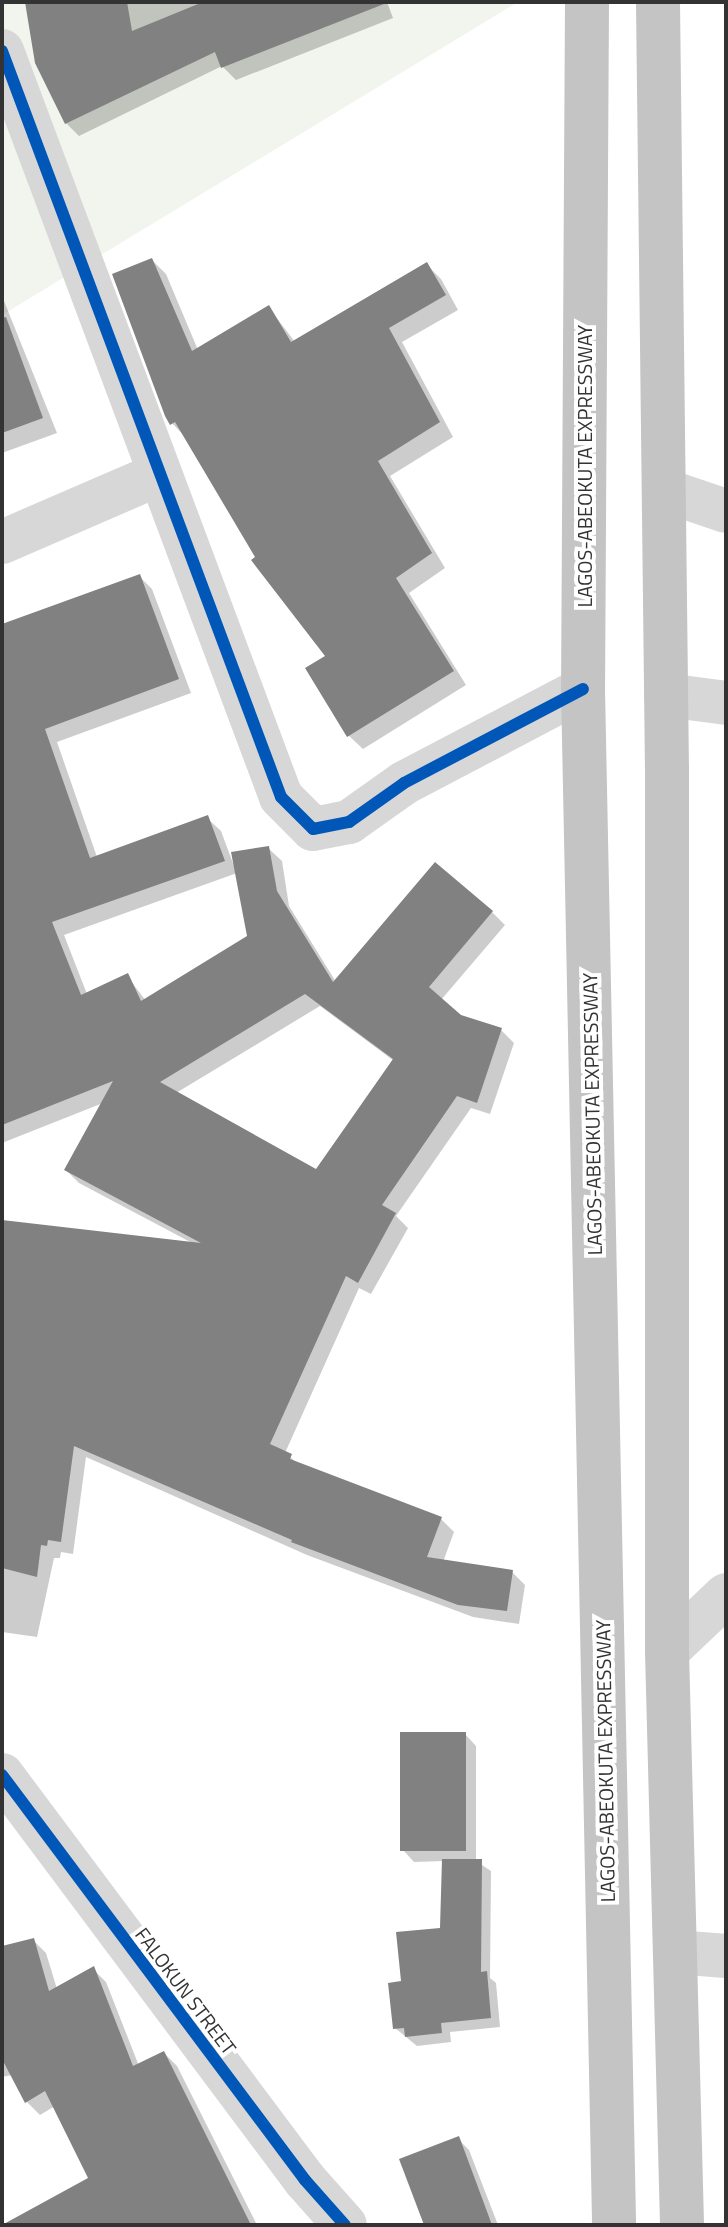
<!DOCTYPE html>
<style>
body{margin:0}
#map{position:relative;width:728px;height:2227px;overflow:hidden;background:#fff;font-family:"Titillium Web",sans-serif}
div>[style]{position:absolute}
.green>*{inset:0;background:#f1f5ed}
.shadow>*{inset:0;background:#0003}
.building>*{inset:0;background:#818181;transform-origin:0 0}
.minor>*{height:44px;margin:-22px;padding:0 22px;transform-origin:22px;border-radius:22px;background:#d7d7d7}
.highway>*{height:44px;margin:-22px;padding:0 22px;transform-origin:22px;border-radius:22px;background:#c4c4c4}
.cycleway>*{height:12px;margin:-6px;padding:0 6px;transform-origin:6px;border-radius:6px;background:#0057b8}
span{translate:-50% -50%;white-space:nowrap;text-align:center;line-height:1.15;-webkit-text-stroke:8px #fff;paint-order:stroke}
.street-label{font-size:20px;color:#333}
.frame{position:absolute;inset:0;border:4px solid #333;pointer-events:none}
</style>
<div id="map">
<div class="green">
<i style="clip-path:polygon(2px 2px,518px 2px,2px 315px)"></i>
</div>
<div class="shadow">
<i style="clip-path:polygon(27px 2px,387px 2px,393px 18px,236px 80px,222px 66px,79px 136px,66px 123px)"></i>
<i style="clip-path:polygon(152px 260px,166px 274px,198px 350px,269px 308px,295px 342px,427px 265px,441px 279px,458px 310px,402px 342px,453px 437px,390px 476px,445px 568px,409px 593px,466px 685px,363px 749px,348px 735px,328px 657px,258px 558px,187px 439px,172px 423px)"></i>
<i style="clip-path:polygon(2px 296px,57px 433px,2px 453px)"></i>
<i style="clip-path:polygon(evenodd,139px 576px,152px 589px,191px 693px,57px 742px,97px 857px,207px 818px,221px 831px,234px 866px,268px 848px,282px 861px,289px 906px,336px 982px,492px 912px,505px 925px,441px 1000px,460px 1016px,501px 1030px,514px 1043px,490px 1114px,471px 1108px,396px 1216px,408px 1228px,371px 1294px,359px 1288px,285px 1453px,301px 1466px,441px 1519px,454px 1532px,443px 1562px,512px 1572px,525px 1585px,519px 1624px,473px 1617px,307px 1555px,86px 1457px,73px 1554px,61px 1552px,60px 1558px,54px 1558px,37px 1637px,2px 1632px,2px 1222px,194px 1244px,79px 1183px,66px 1170px,103px 1103px,2px 1143px,2px 634px,139px 576px,237px 873px,249px 937px,146px 1001px,127px 976px,87px 994px,64px 935px,237px 873px,139px 576px,320px 1006px,394px 1061px,317px 1171px,176px 1093px,320px 1006px)"></i>
<i style="clip-path:polygon(465px 1734px,476px 1746px,476px 1861px,491px 1871px,490px 1978px,496px 1983px,500px 2027px,450px 2032px,451px 2042px,417px 2046px,395px 2028px,404px 1983px,442px 1930px,444px 1861px,414px 1862px,403px 1850px)"></i>
<i style="clip-path:polygon(33px 1940px,46px 1953px,57px 1989px,93px 1969px,106px 1982px,139px 2066px,164px 2053px,177px 2066px,257px 2225px,30px 2225px,91px 2179px,55px 2106px,40px 2115px,27px 2102px,12px 2075px,2px 2077px,2px 1948px)"></i>
<i style="clip-path:polygon(458px 2139px,469px 2150px,498px 2225px,426px 2225px)"></i>
</div>
<div class="building">
<i style="clip-path:polygon(25px 2px,127px 2px,132px 31px,203px 2px,384px 4px,221px 68px,215px 52px,65px 124px,35px 63px)"></i>
<i style="clip-path:polygon(152px 258px,192px 351px,269px 305px,291px 342px,427px 262px,446px 295px,389px 328px,440px 422px,378px 461px,432px 553px,396px 578px,454px 671px,347px 737px,305px 668px,325px 656px,251px 560px,255px 557px,175px 422px,170px 425px,165px 416px,112px 274px)"></i>
<i style="clip-path:polygon(6px 317px,43px 418px,2px 433px,2px 318px)"></i>
<i style="clip-path:polygon(evenodd,140px 574px,179px 679px,45px 729px,90px 858px,208px 815px,225px 861px,52px 922px,81px 995px,128px 973px,141px 1001px,247px 936px,231px 852px,269px 846px,277px 891px,333px 982px,435px 862px,493px 911px,429px 987px,461px 1015px,502px 1028px,477px 1103px,457px 1096px,382px 1205px,396px 1213px,358px 1283px,346px 1276px,270px 1444px,292px 1454px,290px 1459px,442px 1517px,427px 1557px,513px 1570px,507px 1611px,458px 1605px,291px 1542px,292px 1540px,74px 1446px,61px 1542px,48px 1540px,47px 1546px,41px 1545px,37px 1577px,2px 1568px,2px 1220px,201px 1243px,64px 1170px,113px 1081px,2px 1125px,2px 624px,140px 574px,305px 994px,393px 1059px,316px 1169px,160px 1082px,305px 994px)"></i>
<i style="left:400px;top:1732px;width:66px;height:119px"></i>
<i style="clip-path:polygon(442px 1859px,482px 1859px,481px 1972px,487px 1971px,491px 2018px,441px 2023px,442px 2033px,405px 2037px,404px 2028px,393px 2029px,388px 1983px,401px 1981px,396px 1932px,440px 1928px)"></i>
<i style="clip-path:polygon(34px 1938px,49px 1991px,94px 1966px,133px 2066px,164px 2051px,251px 2225px,2px 2225px,88px 2178px,45px 2091px,25px 2103px,2px 2059px,2px 1946px)"></i>
<i style="clip-path:polygon(459px 2136px,492px 2225px,424px 2225px,399px 2159px)"></i>
</div>
<div class="minor">
<i style="left:2px;top:51px;width:796px;rotate:69.49deg"></i>
<i style="left:281px;top:797px;width:45px;rotate:45deg"></i>
<i style="left:313px;top:829px;width:37px;rotate:-11deg"></i>
<i style="left:349px;top:822px;width:67px;rotate:-35.3deg"></i>
<i style="left:404px;top:783px;width:202px;rotate:-27.7deg"></i>
<i style="left:664px;top:490px;width:65px;rotate:18.7deg"></i>
<i style="left:2px;top:542px;width:171px;rotate:-23.4deg"></i>
<i style="left:666px;top:695px;width:61px;rotate:7.6deg"></i>
<i style="left:667px;top:1651px;width:81px;rotate:-43.5deg"></i>
<i style="left:2px;top:1775px;width:506px;rotate:53.2deg"></i>
<i style="left:305px;top:2180px;width:60px;rotate:48.4deg"></i>
<i style="left:676px;top:1952px;width:50px;rotate:4.6deg"></i>
</div>
<div class="highway">
<i style="left:587px;top:2px;width:687px;rotate:90.33deg"></i>
<i style="left:583px;top:689px;width:1536px;rotate:88.84deg"></i>
<i style="left:658px;top:2px;width:767px;rotate:89.33deg"></i>
<i style="left:667px;top:769px;width:882px;rotate:90deg"></i>
<i style="left:667px;top:1651px;width:574px;rotate:88.5deg"></i>
</div>
<div class="cycleway">
<i style="left:2px;top:51px;width:796px;rotate:69.49deg"></i>
<i style="left:281px;top:797px;width:45px;rotate:45deg"></i>
<i style="left:313px;top:829px;width:37px;rotate:-11deg"></i>
<i style="left:349px;top:822px;width:67px;rotate:-35.3deg"></i>
<i style="left:404px;top:783px;width:202px;rotate:-27.7deg"></i>
<i style="left:2px;top:1775px;width:506px;rotate:53.2deg"></i>
<i style="left:305px;top:2180px;width:60px;rotate:48.4deg"></i>
</div>
<div class="street-label">
<span style="left:584px;top:466px;rotate:-90deg">LAGOS-ABEOKUTA EXPRESSWAY</span>
<span style="left:592px;top:1114px;rotate:-91deg">LAGOS-ABEOKUTA EXPRESSWAY</span>
<span style="left:605px;top:1761px;rotate:-91deg">LAGOS-ABEOKUTA EXPRESSWAY</span>
<span style="left:186px;top:1991px;rotate:53deg">FALOKUN STREET</span>
</div>
<div class="frame"></div>
</div>
